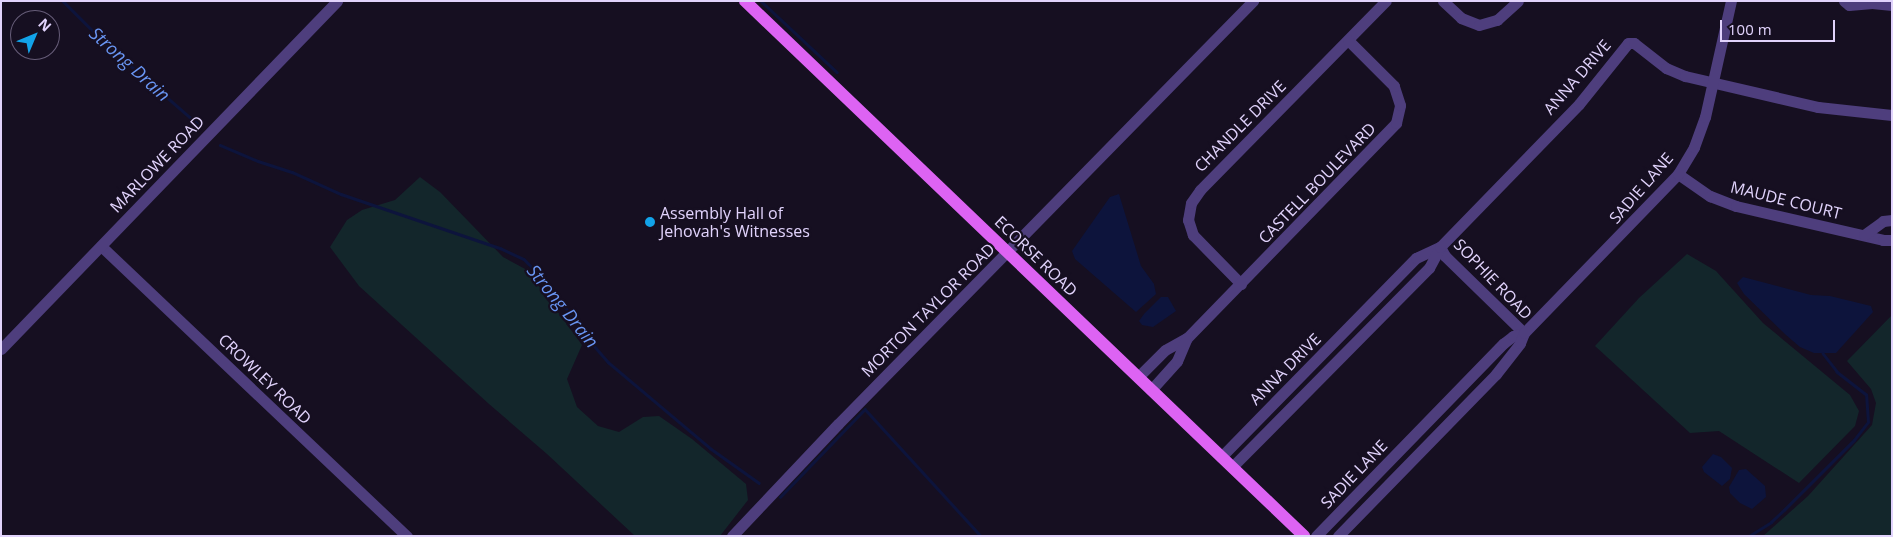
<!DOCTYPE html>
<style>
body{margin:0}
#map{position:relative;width:1893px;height:537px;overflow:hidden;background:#160f21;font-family:"Open Sans",sans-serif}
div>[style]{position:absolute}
.green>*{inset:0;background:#13262b}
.water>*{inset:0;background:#0d143c}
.stream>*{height:2.5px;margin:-1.25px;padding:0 1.25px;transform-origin:1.25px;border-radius:1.25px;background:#0d143c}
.minor>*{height:11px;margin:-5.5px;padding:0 5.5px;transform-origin:5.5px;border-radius:5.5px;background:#4e3e7d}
.major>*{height:12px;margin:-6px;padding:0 6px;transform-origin:6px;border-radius:6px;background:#dd63f3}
.dots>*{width:14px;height:14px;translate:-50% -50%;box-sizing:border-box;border:2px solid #160f21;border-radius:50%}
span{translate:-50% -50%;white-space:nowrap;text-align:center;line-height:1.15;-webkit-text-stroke:4.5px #160f21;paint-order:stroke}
.street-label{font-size:16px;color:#e1d3fc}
.poi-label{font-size:16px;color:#e1d3fc}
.left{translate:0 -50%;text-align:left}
.water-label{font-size:18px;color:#6995f3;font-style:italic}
.frame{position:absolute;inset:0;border:2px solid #e1d3fc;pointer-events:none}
.north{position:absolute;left:10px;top:10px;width:50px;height:50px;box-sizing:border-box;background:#160f21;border:1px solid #675d79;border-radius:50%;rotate:45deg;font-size:14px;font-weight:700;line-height:20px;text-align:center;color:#e1d3fc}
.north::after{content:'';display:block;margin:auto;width:18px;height:22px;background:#12a3e9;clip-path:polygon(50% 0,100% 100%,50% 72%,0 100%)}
.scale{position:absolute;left:1720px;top:20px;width:115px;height:22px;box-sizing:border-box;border:2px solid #e1d3fc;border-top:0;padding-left:6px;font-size:15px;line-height:18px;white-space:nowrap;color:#e1d3fc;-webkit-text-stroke:4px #160f21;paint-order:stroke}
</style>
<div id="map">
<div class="green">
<i style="clip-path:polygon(420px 177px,440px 192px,503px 257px,527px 270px,582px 345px,567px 379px,577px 407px,598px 426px,619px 432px,643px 417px,659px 416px,692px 439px,746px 484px,748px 500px,720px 536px,635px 536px,547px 454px,489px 404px,359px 286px,330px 247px,347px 220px,362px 210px,395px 200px)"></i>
<i style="clip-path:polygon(1687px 254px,1716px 271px,1763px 323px,1850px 395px,1859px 411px,1855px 426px,1799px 483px,1719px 431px,1690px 433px,1595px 346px,1639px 298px)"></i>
<i style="clip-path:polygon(1892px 315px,1892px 536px,1763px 536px,1808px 496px,1872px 425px,1876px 403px,1871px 389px,1847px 361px)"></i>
</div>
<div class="water">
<i style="clip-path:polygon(1119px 194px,1141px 266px,1154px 284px,1156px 294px,1136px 312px,1075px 259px,1072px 251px,1110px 197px)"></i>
<i style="clip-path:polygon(1743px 277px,1811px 295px,1830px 296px,1871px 306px,1873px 312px,1836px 353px,1814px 353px,1800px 347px,1786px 335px,1744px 294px,1737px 283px)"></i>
<i style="clip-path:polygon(1161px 297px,1168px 297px,1176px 311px,1153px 327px,1142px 325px,1139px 321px,1144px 314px)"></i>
<i style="clip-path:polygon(1713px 454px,1721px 457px,1732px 468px,1730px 479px,1722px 486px,1704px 472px,1702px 467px)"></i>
<i style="clip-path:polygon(1746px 469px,1765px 486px,1766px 497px,1752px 509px,1740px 503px,1730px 493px,1729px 487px,1739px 470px)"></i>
</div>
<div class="stream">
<i style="left:63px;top:1px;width:64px;rotate:45deg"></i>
<i style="left:108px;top:46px;width:121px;rotate:41deg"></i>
<i style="left:761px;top:1px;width:104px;rotate:43.1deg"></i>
<i style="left:220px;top:145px;width:41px;rotate:22.8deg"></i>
<i style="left:258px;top:161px;width:36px;rotate:18deg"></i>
<i style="left:292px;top:172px;width:54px;rotate:24.2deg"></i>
<i style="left:341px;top:194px;width:168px;rotate:18.8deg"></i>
<i style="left:500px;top:248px;width:26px;rotate:25deg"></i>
<i style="left:524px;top:259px;width:36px;rotate:46deg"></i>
<i style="left:549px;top:285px;width:69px;rotate:53.8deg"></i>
<i style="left:590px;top:341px;width:28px;rotate:49deg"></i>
<i style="left:608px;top:362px;width:133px;rotate:40.1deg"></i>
<i style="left:710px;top:448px;width:60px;rotate:35.5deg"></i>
<i style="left:780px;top:497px;width:122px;rotate:-46deg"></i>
<i style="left:865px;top:409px;width:172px;rotate:47.6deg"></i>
<i style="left:1749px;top:536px;width:26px;rotate:-32deg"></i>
<i style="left:1771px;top:522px;width:18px;rotate:-43deg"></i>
<i style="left:1784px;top:510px;width:99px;rotate:-45deg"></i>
<i style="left:1854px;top:440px;width:23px;rotate:-52deg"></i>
<i style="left:1868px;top:422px;width:27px;rotate:-94deg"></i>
<i style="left:1866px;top:395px;width:37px;rotate:-142deg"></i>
<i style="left:1837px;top:372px;width:23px;rotate:-128deg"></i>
</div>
<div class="minor">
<i style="left:1443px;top:1px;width:25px;rotate:43deg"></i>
<i style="left:1461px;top:18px;width:19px;rotate:21deg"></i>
<i style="left:1479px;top:25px;width:19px;rotate:-16deg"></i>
<i style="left:1497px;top:20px;width:28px;rotate:-42deg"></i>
<i style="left:1844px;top:1px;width:6px;rotate:39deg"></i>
<i style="left:1849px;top:5px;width:23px;rotate:-5deg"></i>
<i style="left:1872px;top:3px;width:20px;rotate:6deg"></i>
<i style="left:1678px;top:174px;width:39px;rotate:35deg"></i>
<i style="left:1710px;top:196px;width:28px;rotate:21deg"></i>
<i style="left:1736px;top:206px;width:151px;rotate:13deg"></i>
<i style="left:1883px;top:240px;width:9px"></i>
<i style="left:1864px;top:235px;width:24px;rotate:-36deg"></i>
<i style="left:1883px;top:221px;width:9px;rotate:-6deg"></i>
<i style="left:101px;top:246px;width:422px;rotate:43.5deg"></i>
<i style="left:1440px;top:247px;width:10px;rotate:61deg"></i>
<i style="left:1445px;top:256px;width:110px;rotate:44.3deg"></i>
<i style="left:1241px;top:284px;width:69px;rotate:-134.4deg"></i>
<i style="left:1193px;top:235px;width:16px;rotate:-108deg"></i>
<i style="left:1188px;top:220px;width:17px;rotate:-80deg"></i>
<i style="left:1191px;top:203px;width:16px;rotate:-55deg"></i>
<i style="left:1200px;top:190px;width:265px;rotate:-45.5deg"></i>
<i style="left:1px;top:349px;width:484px;rotate:-46deg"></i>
<i style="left:1138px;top:377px;width:38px;rotate:-45deg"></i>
<i style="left:1165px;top:350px;width:25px;rotate:-29deg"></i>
<i style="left:1187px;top:338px;width:300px;rotate:-45.8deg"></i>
<i style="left:1396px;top:123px;width:18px;rotate:-77deg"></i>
<i style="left:1400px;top:105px;width:20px;rotate:-108deg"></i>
<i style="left:1394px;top:86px;width:65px;rotate:-135deg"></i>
<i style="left:1151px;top:390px;width:39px;rotate:-48deg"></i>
<i style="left:1177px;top:361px;width:25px;rotate:-67deg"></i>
<i style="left:1221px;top:457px;width:279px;rotate:-45.6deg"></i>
<i style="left:1416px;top:258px;width:26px;rotate:-25deg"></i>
<i style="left:1232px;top:467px;width:280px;rotate:-45.3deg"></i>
<i style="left:1429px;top:268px;width:24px;rotate:-62deg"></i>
<i style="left:1440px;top:247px;width:199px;rotate:-45.8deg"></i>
<i style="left:1579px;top:104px;width:78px;rotate:-51.2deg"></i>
<i style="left:1628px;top:43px;width:6px"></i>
<i style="left:1634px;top:43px;width:41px;rotate:38deg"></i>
<i style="left:1666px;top:68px;width:21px;rotate:23deg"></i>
<i style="left:1685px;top:76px;width:137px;rotate:13.1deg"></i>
<i style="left:1818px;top:107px;width:74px;rotate:6.2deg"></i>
<i style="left:732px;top:536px;width:154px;rotate:-46.6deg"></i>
<i style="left:838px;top:424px;width:593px;rotate:-45.55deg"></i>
<i style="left:1316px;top:536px;width:269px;rotate:-45.8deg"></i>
<i style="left:1504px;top:343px;width:11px;rotate:-38deg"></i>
<i style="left:1513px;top:336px;width:11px;rotate:-15deg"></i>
<i style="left:1338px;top:536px;width:226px;rotate:-45.7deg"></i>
<i style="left:1496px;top:374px;width:39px;rotate:-52deg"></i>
<i style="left:1520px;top:343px;width:11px;rotate:-68deg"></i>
<i style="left:1524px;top:333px;width:221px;rotate:-45.9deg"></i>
<i style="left:1678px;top:174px;width:31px;rotate:-59deg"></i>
<i style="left:1694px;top:147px;width:32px;rotate:-70deg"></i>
<i style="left:1705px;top:117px;width:119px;rotate:-77.4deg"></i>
</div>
<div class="major">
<i style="left:745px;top:1px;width:774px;rotate:43.74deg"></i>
</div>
<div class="dots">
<i style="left:650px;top:222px;background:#12a3e9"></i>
</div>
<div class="street-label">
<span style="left:1577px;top:77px;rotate:-49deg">ANNA DRIVE</span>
<span style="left:1240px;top:126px;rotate:-45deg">CHANDLE DRIVE</span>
<span style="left:157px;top:164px;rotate:-46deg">MARLOWE ROAD</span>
<span style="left:1317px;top:183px;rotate:-46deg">CASTELL BOULEVARD</span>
<span style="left:1641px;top:188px;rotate:-49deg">SADIE LANE</span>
<span style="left:1786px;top:200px;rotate:14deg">MAUDE COURT</span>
<span style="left:1036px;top:256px;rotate:44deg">ECORSE ROAD</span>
<span style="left:1493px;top:279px;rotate:46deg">SOPHIE ROAD</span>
<span style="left:928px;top:310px;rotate:-45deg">MORTON TAYLOR ROAD</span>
<span style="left:1285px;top:369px;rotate:-45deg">ANNA DRIVE</span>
<span style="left:265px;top:379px;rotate:44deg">CROWLEY ROAD</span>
<span style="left:1354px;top:474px;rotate:-46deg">SADIE LANE</span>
</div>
<div class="poi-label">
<span class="left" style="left:660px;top:222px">Assembly Hall of<br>Jehovah's Witnesses</span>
</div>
<div class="water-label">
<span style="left:130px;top:64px;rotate:42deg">Strong Drain</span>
<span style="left:563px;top:306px;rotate:51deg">Strong Drain</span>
</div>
<div class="frame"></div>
<div class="north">N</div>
<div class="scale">100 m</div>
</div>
